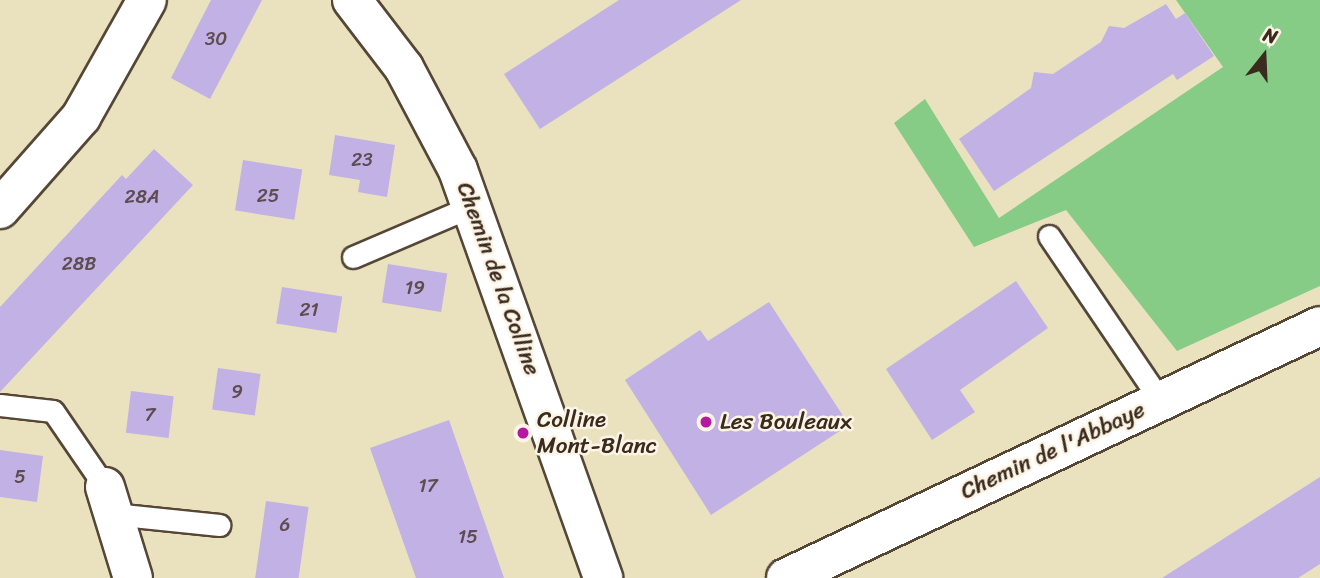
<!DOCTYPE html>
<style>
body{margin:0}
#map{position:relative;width:1320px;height:578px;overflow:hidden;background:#eae2bf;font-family:Sriracha,sans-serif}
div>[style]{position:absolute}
.green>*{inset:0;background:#86cb86}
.building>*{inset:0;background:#c2b1e4;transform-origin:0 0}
.roads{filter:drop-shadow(2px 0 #554636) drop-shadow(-2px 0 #554636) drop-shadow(0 2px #554636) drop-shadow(0 -2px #554636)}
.service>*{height:21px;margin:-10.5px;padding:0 10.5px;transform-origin:10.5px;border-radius:10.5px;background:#fff}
.minor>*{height:38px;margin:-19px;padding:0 19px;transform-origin:19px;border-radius:19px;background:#fff}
.dots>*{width:19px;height:19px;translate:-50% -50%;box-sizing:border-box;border:4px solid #fcf5e5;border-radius:50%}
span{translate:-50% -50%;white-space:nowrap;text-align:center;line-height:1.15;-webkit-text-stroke:5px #fcf5e5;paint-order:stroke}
.number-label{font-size:19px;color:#5d4c50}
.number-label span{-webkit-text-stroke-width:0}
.street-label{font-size:23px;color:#3b2a1e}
.poi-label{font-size:23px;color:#3b2a1e}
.left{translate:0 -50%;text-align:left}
.north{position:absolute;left:1229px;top:21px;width:70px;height:70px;-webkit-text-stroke:5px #fcf5e5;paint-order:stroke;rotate:18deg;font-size:19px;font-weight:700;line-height:28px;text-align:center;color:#3b2a1e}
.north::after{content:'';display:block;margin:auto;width:24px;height:32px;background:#3b2a1e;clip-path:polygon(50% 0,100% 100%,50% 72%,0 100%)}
</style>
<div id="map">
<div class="green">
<i style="clip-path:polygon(1176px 0,1320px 0,1320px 286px,1177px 351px,1066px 210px,974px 247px,894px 123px,925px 99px,999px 218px,1223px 67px)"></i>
</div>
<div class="building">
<i style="clip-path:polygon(211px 0,262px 0,210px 99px,171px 78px)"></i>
<i style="clip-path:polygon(619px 0,741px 0,540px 129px,504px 74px)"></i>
<i style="clip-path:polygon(1166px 4px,1176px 19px,1185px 13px,1214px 56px,1177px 80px,1173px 74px,994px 191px,959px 139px,1031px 88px,1034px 72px,1053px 74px,1101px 42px,1109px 26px,1124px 28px)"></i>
<i style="clip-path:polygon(335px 135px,395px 145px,387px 197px,358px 192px,360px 180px,329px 175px)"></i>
<i style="clip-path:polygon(154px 149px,193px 185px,0 392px,0 307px,122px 175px,126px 179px)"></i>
<i style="left:243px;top:160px;width:60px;height:51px;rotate:9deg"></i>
<i style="left:388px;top:264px;width:60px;height:39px;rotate:9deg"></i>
<i style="clip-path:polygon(1016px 281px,1048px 328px,960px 390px,975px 412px,932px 440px,886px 369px)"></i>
<i style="left:282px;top:287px;width:61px;height:37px;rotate:9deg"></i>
<i style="clip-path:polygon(769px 302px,849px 425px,711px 515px,625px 380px,700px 330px,708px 341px)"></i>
<i style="left:218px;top:368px;width:43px;height:42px;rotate:8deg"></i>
<i style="left:131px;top:391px;width:43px;height:42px;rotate:7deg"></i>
<i style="clip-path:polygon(449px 420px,485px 523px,504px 578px,416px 578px,370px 448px)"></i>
<i style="clip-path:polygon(0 450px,43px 456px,37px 502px,0 497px)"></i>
<i style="clip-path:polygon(1320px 477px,1320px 564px,1298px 578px,1162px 578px)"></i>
<i style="left:266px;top:501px;width:43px;height:78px;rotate:8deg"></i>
</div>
<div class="roads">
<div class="service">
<i style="left:1049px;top:236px;width:198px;rotate:55.9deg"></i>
<i style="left:353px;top:257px;width:129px;rotate:-23.2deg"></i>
<i style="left:0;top:405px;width:53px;rotate:6.5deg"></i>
<i style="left:53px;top:411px;width:92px;rotate:55.6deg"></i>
<i style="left:113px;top:514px;width:107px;rotate:5.9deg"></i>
</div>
<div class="minor">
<i style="left:352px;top:0;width:86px;rotate:52.6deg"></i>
<i style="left:404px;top:68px;width:115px;rotate:62.1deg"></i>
<i style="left:458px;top:170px;width:433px;rotate:70.4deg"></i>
<i style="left:0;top:209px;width:123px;rotate:-48.6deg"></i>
<i style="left:81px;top:117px;width:134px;rotate:-60.6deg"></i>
<i style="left:105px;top:487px;width:95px;rotate:72.9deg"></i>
<i style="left:786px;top:578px;width:590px;rotate:-25.26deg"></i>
</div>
</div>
<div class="dots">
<i style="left:706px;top:422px;background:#b5179e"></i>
<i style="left:523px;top:433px;background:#b5179e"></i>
</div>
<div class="number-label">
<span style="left:216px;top:39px">30</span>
<span style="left:362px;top:160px">23</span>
<span style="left:268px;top:196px">25</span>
<span style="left:142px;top:197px">28A</span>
<span style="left:79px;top:264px">28B</span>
<span style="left:415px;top:288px">19</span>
<span style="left:309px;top:310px">21</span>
<span style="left:237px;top:392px">9</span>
<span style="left:150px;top:415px">7</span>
<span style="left:20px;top:477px">5</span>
<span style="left:428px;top:486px">17</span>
<span style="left:285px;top:525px">6</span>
<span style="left:468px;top:537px">15</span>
</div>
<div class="street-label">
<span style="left:498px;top:279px;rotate:70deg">Chemin de la Colline</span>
<span style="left:1053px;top:451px;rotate:-25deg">Chemin de l'Abbaye</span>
</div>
<div class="poi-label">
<span class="left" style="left:537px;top:433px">Colline<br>Mont-Blanc</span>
<span class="left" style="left:720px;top:422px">Les Bouleaux</span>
</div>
<div class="north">N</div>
</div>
